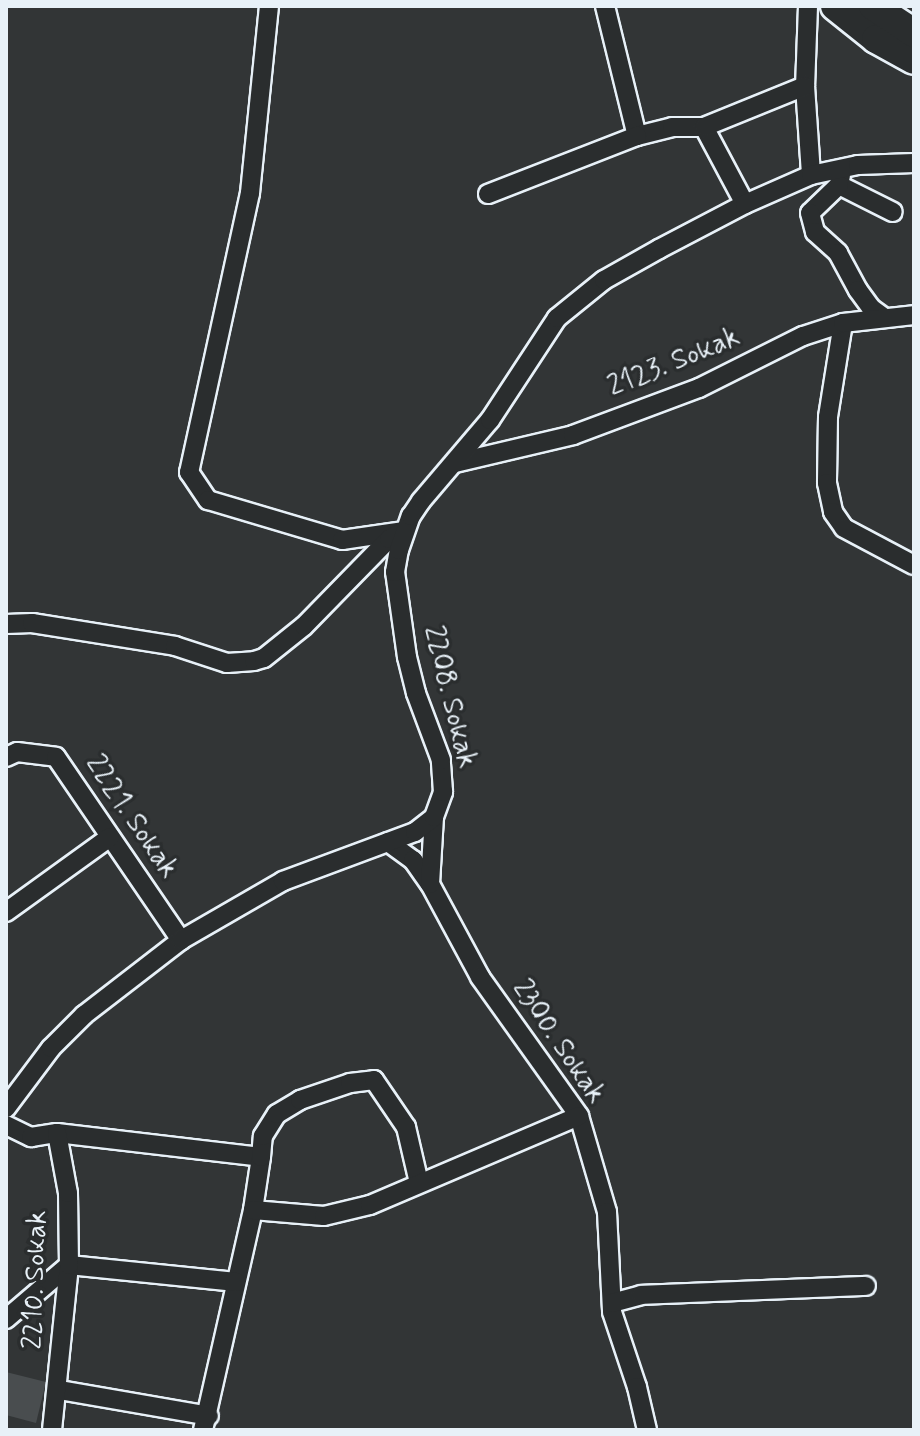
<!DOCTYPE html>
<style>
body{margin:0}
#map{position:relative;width:920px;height:1436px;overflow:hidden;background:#323536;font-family:Mynerve,sans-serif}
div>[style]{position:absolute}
.green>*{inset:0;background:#494d4f}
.roads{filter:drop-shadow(2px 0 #e8f1f8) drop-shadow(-2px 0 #e8f1f8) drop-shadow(0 2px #e8f1f8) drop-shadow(0 -2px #e8f1f8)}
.minor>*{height:18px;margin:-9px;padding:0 9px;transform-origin:9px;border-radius:9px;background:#2a2d2e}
.highway>*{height:28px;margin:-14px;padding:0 14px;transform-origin:14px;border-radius:14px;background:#2a2d2e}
span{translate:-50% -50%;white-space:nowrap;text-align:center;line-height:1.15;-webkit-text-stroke:7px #2a2d2e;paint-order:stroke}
.street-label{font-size:28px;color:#e8f1f8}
.frame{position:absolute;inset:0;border:8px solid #e8f1f8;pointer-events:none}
</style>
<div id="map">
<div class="green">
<i style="clip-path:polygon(6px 1372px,46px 1382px,36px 1423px,6px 1415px)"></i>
</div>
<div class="roads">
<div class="minor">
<i style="left:269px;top:6px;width:188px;rotate:95.8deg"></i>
<i style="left:250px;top:193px;width:286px;rotate:102.3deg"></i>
<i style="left:189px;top:472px;width:34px;rotate:56deg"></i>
<i style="left:208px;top:500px;width:140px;rotate:16.6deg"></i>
<i style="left:342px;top:540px;width:63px;rotate:-8.3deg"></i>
<i style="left:605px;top:6px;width:134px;rotate:76.2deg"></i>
<i style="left:637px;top:136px;width:36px;rotate:-14deg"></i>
<i style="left:672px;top:127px;width:32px"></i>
<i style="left:704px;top:127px;width:87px;rotate:62deg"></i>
<i style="left:808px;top:6px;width:80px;rotate:92.1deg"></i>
<i style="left:805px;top:86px;width:89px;rotate:86.1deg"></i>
<i style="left:704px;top:127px;width:109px;rotate:-22.1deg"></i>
<i style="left:841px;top:175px;width:10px;rotate:101deg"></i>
<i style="left:839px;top:185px;width:60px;rotate:26.6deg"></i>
<i style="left:839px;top:185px;width:40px;rotate:136deg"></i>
<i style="left:810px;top:213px;width:20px;rotate:75deg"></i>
<i style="left:815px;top:232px;width:31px;rotate:42deg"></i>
<i style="left:838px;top:253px;width:42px;rotate:61.6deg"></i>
<i style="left:858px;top:290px;width:22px;rotate:54deg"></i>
<i style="left:871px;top:308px;width:17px;rotate:36deg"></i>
<i style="left:488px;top:194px;width:160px;rotate:-21.3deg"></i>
<i style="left:843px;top:323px;width:95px;rotate:99.1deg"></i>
<i style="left:828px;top:417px;width:66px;rotate:90.9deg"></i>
<i style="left:827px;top:483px;width:30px;rotate:78deg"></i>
<i style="left:833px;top:512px;width:19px;rotate:55deg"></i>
<i style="left:844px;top:528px;width:79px;rotate:27.9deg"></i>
<i style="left:455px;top:463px;width:121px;rotate:-13.3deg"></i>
<i style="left:573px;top:435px;width:134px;rotate:-20.5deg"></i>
<i style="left:699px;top:388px;width:116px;rotate:-26.6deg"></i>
<i style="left:803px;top:336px;width:42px;rotate:-18deg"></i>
<i style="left:843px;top:323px;width:71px;rotate:-6.4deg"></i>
<i style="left:6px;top:624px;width:26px;rotate:-2deg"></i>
<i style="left:32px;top:623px;width:145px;rotate:9.1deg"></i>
<i style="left:175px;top:646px;width:55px;rotate:18.1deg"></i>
<i style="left:227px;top:663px;width:27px;rotate:-4deg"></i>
<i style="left:254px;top:661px;width:10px;rotate:-17deg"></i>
<i style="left:264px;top:658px;width:51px;rotate:-38.7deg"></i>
<i style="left:304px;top:626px;width:122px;rotate:-45.7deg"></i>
<i style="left:389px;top:539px;width:15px;rotate:-28deg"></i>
<i style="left:6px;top:757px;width:12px;rotate:-24deg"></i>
<i style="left:17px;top:752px;width:39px;rotate:7deg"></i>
<i style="left:56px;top:757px;width:222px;rotate:55.7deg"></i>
<i style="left:388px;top:842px;width:31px;rotate:36deg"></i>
<i style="left:413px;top:860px;width:29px;rotate:55deg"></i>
<i style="left:430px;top:884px;width:106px;rotate:61.7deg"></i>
<i style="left:480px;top:977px;width:171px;rotate:54.5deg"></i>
<i style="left:579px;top:1116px;width:100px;rotate:73.7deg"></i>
<i style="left:607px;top:1212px;width:100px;rotate:87.1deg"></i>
<i style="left:612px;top:1312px;width:79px;rotate:71.6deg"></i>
<i style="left:637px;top:1387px;width:44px;rotate:76.9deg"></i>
<i style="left:430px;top:884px;width:67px;rotate:-86.6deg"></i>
<i style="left:6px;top:912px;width:128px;rotate:-35.8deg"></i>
<i style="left:6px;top:1108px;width:75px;rotate:-53.1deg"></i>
<i style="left:51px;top:1048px;width:47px;rotate:-45deg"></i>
<i style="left:84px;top:1015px;width:123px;rotate:-37.7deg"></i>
<i style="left:181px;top:940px;width:118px;rotate:-30deg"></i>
<i style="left:283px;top:881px;width:141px;rotate:-20.4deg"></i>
<i style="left:415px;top:832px;width:24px;rotate:-38deg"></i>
<i style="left:434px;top:817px;width:27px;rotate:-70deg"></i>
<i style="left:443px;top:792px;width:32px;rotate:-94deg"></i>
<i style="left:441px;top:760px;width:72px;rotate:-110.5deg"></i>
<i style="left:416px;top:693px;width:37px;rotate:-104deg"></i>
<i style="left:407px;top:657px;width:86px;rotate:-98deg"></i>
<i style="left:395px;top:572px;width:22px;rotate:-80deg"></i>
<i style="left:399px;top:550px;width:36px;rotate:-71deg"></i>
<i style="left:411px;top:516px;width:18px;rotate:-56deg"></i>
<i style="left:421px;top:501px;width:106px;rotate:-49.6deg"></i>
<i style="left:490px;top:420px;width:122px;rotate:-56.7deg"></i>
<i style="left:557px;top:318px;width:60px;rotate:-39deg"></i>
<i style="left:604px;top:280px;width:63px;rotate:-29.4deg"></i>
<i style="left:659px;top:249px;width:97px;rotate:-27.6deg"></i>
<i style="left:745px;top:204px;width:72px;rotate:-23.7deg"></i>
<i style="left:811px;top:175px;width:48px;rotate:-12deg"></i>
<i style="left:858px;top:165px;width:56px;rotate:-2deg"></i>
<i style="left:6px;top:1125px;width:28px;rotate:26deg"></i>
<i style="left:31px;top:1137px;width:26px;rotate:-9deg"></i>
<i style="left:57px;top:1133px;width:205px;rotate:6.7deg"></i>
<i style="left:261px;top:1157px;width:54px;rotate:98.6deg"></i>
<i style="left:253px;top:1210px;width:226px;rotate:102.8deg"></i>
<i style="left:261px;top:1157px;width:21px;rotate:-85deg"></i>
<i style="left:263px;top:1136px;width:26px;rotate:-58deg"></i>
<i style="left:277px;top:1114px;width:27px;rotate:-31deg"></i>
<i style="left:300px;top:1100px;width:53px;rotate:-18.8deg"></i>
<i style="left:350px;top:1083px;width:24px;rotate:-7deg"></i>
<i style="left:374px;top:1080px;width:57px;rotate:55.8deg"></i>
<i style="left:406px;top:1127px;width:57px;rotate:76.9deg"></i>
<i style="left:253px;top:1210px;width:71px;rotate:4.8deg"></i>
<i style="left:324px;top:1216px;width:47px;rotate:-13.4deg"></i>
<i style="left:370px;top:1205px;width:227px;rotate:-23.1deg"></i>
<i style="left:612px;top:1303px;width:30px;rotate:-15deg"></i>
<i style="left:641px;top:1295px;width:225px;rotate:-2.3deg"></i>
<i style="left:6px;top:1319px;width:83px;rotate:-40.6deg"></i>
<i style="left:69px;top:1265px;width:168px;rotate:5.8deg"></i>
<i style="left:59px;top:1390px;width:152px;rotate:9.8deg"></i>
<i style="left:52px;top:1430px;width:166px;rotate:-84.1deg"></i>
<i style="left:69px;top:1265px;width:72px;rotate:-90.8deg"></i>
<i style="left:68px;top:1193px;width:61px;rotate:-100.4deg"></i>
</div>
<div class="highway">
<i style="left:835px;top:6px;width:53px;rotate:38.8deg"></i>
<i style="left:876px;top:39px;width:43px;rotate:28.9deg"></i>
<i style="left:873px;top:6px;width:49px;rotate:33.4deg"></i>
</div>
</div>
<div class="street-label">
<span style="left:674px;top:363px;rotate:-22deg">2123. Sokak</span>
<span style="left:449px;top:697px;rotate:76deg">2208. Sokak</span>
<span style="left:131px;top:817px;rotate:56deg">2221. Sokak</span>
<span style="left:558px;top:1042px;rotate:56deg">2300. Sokak</span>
<span style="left:36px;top:1280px;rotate:-88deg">2210. Sokak</span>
</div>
<div class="frame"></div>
</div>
